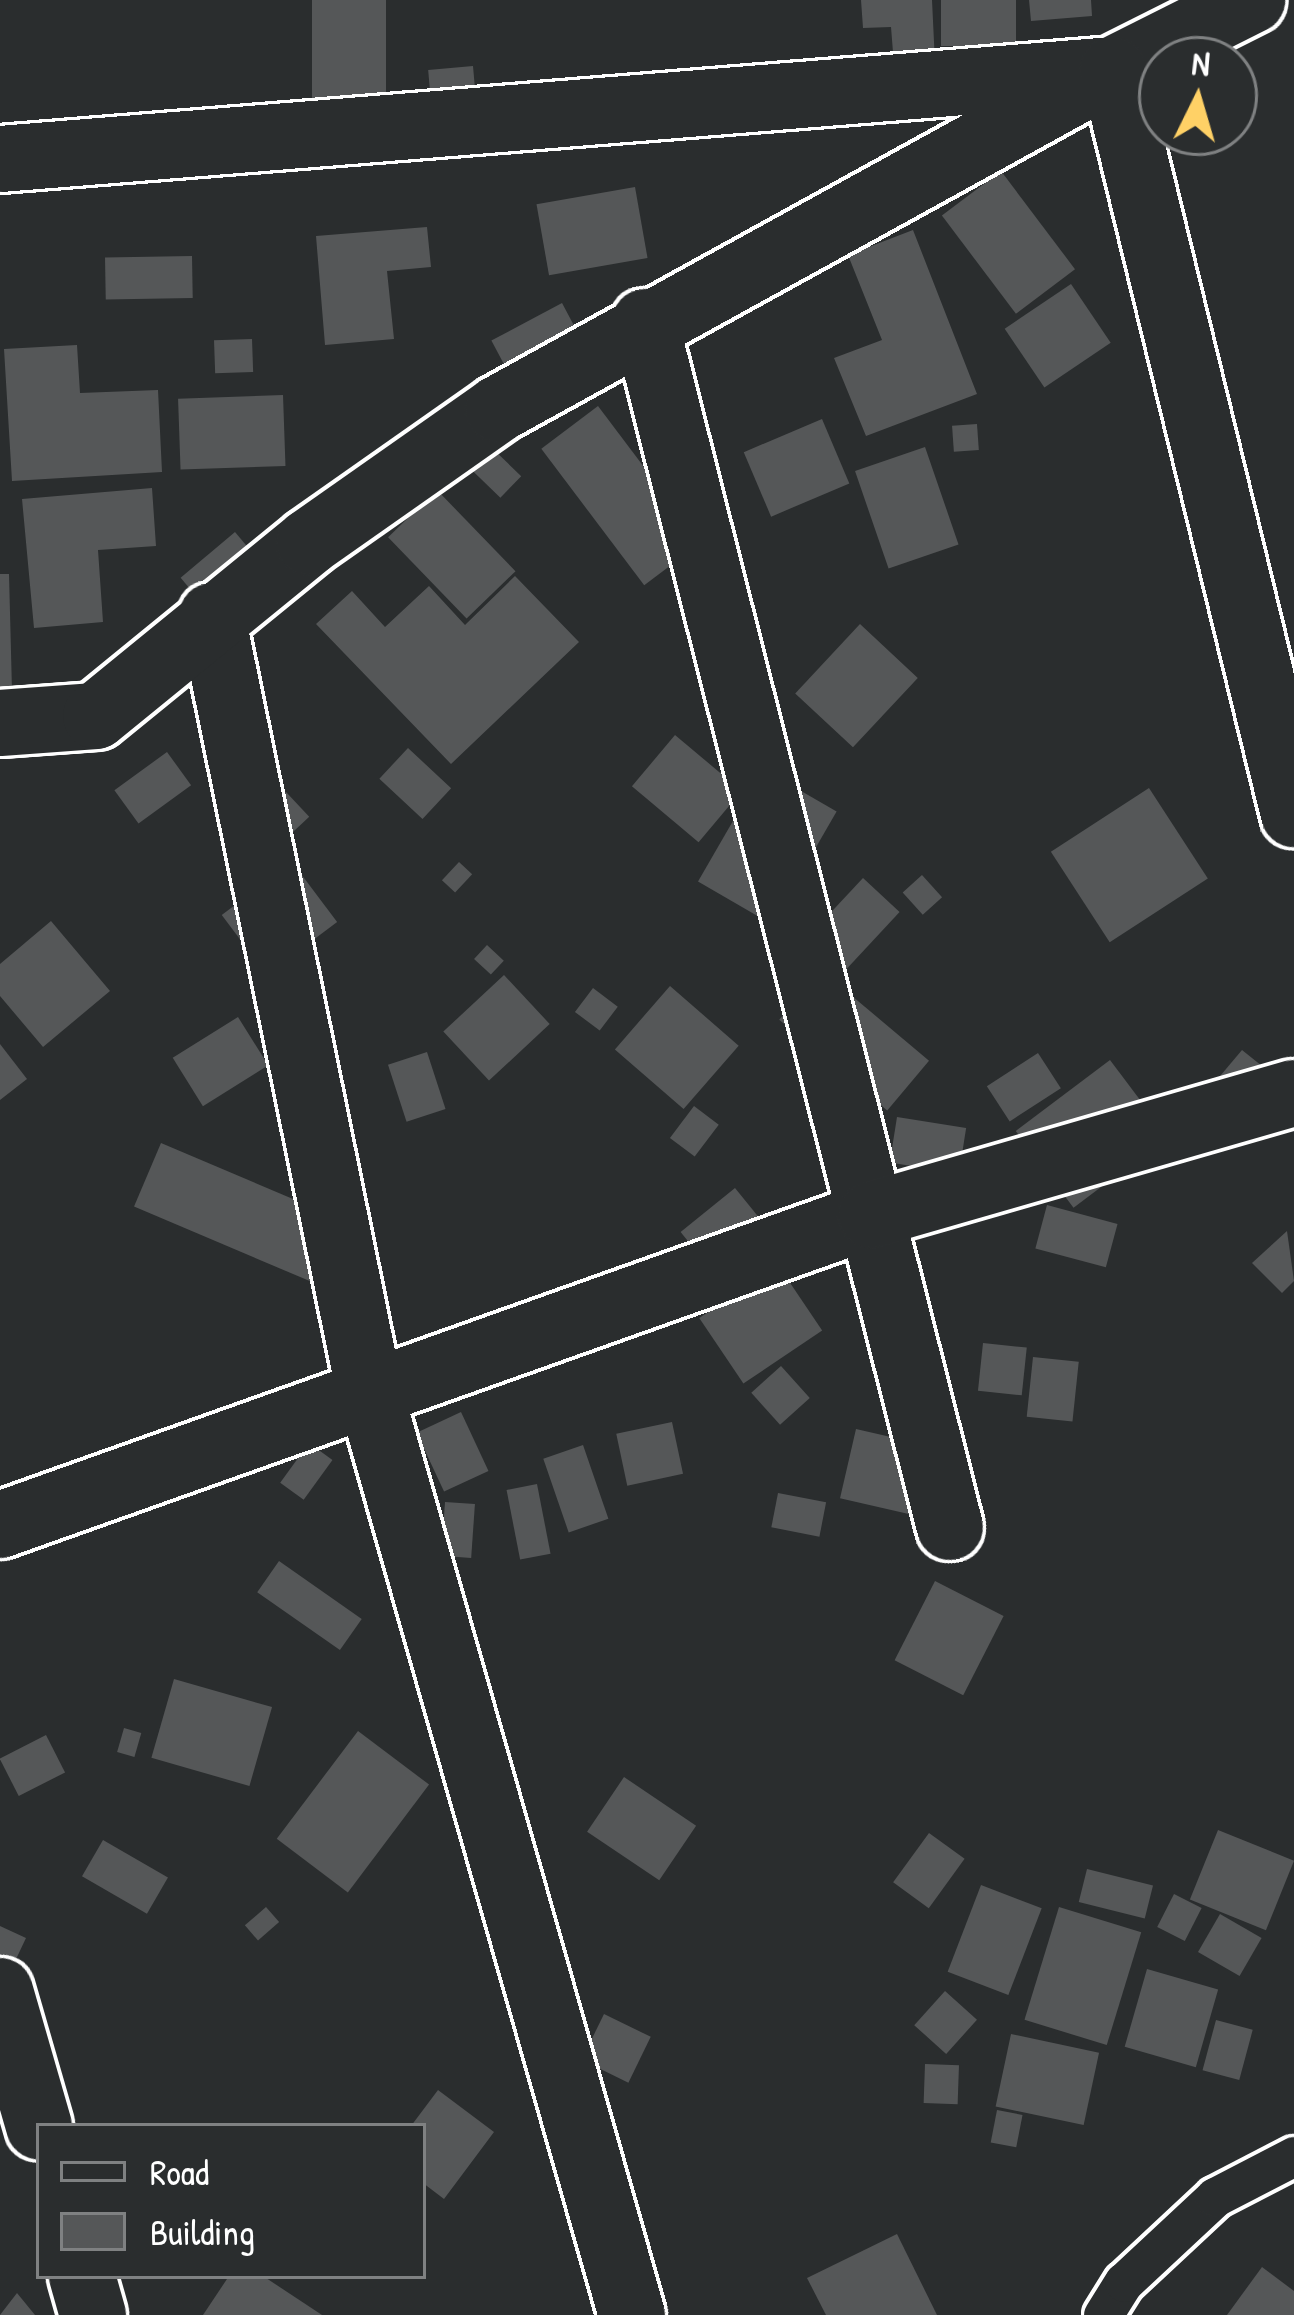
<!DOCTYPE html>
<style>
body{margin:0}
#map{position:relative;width:1294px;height:2315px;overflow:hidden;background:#2a2d2e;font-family:"Patrick Hand",sans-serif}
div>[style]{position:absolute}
.building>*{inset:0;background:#555758;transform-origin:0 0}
.roads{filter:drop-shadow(3px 0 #fff) drop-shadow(-3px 0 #fff) drop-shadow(0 3px #fff) drop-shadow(0 -3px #fff)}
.lane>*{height:39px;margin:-19.5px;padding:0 19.5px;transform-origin:19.5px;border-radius:19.5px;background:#2a2d2e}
.street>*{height:66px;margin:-33px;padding:0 33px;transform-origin:33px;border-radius:33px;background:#2a2d2e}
span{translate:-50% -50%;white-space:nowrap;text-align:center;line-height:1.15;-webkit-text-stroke:9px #2a2d2e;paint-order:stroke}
.legend{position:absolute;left:36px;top:2123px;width:390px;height:156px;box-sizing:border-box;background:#2a2d2e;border:3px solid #7f8182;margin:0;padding:15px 21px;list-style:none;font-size:36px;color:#fff}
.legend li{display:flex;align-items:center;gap:24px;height:60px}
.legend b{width:60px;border:3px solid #7f8182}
.north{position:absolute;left:1138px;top:36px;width:120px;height:120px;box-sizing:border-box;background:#2a2d2e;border:3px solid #7f8182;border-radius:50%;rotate:5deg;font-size:33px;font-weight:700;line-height:48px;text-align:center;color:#fff}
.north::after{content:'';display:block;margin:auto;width:42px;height:54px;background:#ffd166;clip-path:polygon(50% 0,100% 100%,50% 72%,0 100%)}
</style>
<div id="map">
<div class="building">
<i style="left:312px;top:0;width:74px;height:123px"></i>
<i style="clip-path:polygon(861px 0,932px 0,935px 63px,894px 65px,891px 27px,863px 28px)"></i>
<i style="left:941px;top:0;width:75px;height:46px"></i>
<i style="clip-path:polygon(1029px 0,1091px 0,1092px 16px,1031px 21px)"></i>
<i style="left:473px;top:66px;width:49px;height:45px;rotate:85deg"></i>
<i style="left:1001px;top:171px;width:123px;height:74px;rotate:53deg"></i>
<i style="left:635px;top:187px;width:72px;height:100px;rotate:80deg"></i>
<i style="clip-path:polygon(427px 227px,431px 267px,387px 271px,394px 339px,325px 345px,316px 236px)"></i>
<i style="clip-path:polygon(913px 230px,977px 394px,866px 436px,834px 358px,882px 340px,848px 255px)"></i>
<i style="left:192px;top:256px;width:42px;height:87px;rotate:89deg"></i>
<i style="left:1071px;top:284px;width:71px;height:80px;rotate:56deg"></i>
<i style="left:562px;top:303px;width:38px;height:80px;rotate:62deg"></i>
<i style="left:252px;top:339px;width:33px;height:38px;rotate:88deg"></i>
<i style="clip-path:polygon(77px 345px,80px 393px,158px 390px,162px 472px,12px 481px,4px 349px)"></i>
<i style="left:283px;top:395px;width:71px;height:105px;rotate:88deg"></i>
<i style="left:598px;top:406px;width:171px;height:71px;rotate:53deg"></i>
<i style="left:822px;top:419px;width:70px;height:85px;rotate:67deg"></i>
<i style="left:977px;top:424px;width:26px;height:25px;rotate:86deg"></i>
<i style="left:491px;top:447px;width:42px;height:30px;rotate:44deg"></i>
<i style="left:925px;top:447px;width:103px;height:74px;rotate:71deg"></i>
<i style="clip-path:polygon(152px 488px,156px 546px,98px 550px,103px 622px,34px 628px,22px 499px)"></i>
<i style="left:437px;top:490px;width:113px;height:68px;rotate:46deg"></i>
<i style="left:235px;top:532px;width:38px;height:71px;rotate:50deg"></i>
<i style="clip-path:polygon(0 574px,9px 574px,12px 691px,0 691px)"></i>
<i style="clip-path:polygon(515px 576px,579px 642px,451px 764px,316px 624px,352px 591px,385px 627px,429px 586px,465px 625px)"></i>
<i style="left:860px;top:624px;width:79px;height:95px;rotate:43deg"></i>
<i style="left:675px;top:735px;width:87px;height:67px;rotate:40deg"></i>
<i style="left:408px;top:748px;width:59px;height:42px;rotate:43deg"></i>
<i style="left:167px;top:752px;width:41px;height:65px;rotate:54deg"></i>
<i style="left:763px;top:769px;width:85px;height:130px;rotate:30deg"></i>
<i style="left:1149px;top:788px;width:108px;height:117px;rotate:57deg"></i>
<i style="left:286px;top:792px;width:34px;height:28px;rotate:47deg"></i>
<i style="left:292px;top:862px;width:75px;height:88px;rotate:53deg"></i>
<i style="left:459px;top:862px;width:18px;height:25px;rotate:43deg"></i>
<i style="left:922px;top:875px;width:30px;height:26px;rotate:48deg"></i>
<i style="left:863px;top:878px;width:50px;height:89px;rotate:43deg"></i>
<i style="clip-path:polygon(51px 921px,110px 991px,43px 1047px,0 996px,0 964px)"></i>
<i style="left:487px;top:945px;width:23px;height:19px;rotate:43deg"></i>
<i style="left:821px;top:970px;width:141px;height:65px;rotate:40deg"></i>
<i style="left:504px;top:975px;width:67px;height:83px;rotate:47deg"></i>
<i style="left:670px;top:986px;width:91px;height:84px;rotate:41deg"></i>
<i style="left:593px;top:988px;width:31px;height:30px;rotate:37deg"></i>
<i style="left:238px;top:1017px;width:57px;height:77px;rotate:58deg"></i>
<i style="clip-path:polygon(0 1044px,27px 1079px,0 1100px)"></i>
<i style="clip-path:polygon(1242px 1050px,1277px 1078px,1210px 1088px)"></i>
<i style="left:427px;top:1052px;width:60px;height:41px;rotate:72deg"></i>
<i style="left:1038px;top:1053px;width:42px;height:61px;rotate:57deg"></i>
<i style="left:1110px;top:1060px;width:96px;height:118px;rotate:53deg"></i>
<i style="left:694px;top:1106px;width:31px;height:40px;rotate:37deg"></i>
<i style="left:897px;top:1117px;width:70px;height:46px;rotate:9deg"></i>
<i style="left:161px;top:1143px;width:196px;height:69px;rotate:23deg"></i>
<i style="left:735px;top:1188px;width:80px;height:70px;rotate:51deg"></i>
<i style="left:1047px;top:1205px;width:73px;height:45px;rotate:15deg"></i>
<i style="clip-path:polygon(1287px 1231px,1294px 1281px,1282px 1293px,1252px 1263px)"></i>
<i style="left:778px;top:1265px;width:79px;height:95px;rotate:56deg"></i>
<i style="left:983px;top:1343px;width:44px;height:48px;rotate:6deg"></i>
<i style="left:1033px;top:1357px;width:46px;height:60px;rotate:6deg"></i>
<i style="left:781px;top:1366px;width:43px;height:40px;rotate:48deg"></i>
<i style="left:461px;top:1412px;width:65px;height:49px;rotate:65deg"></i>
<i style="left:672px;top:1422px;width:53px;height:57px;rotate:78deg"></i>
<i style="left:856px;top:1429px;width:85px;height:71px;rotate:13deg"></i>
<i style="left:309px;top:1443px;width:29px;height:49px;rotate:36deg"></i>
<i style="left:583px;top:1445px;width:78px;height:42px;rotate:71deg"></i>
<i style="left:537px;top:1484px;width:71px;height:31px;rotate:79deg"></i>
<i style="left:778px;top:1493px;width:49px;height:35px;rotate:11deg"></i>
<i style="left:445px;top:1502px;width:30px;height:54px;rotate:4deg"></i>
<i style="left:279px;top:1561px;width:101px;height:38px;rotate:35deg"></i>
<i style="left:935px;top:1581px;width:77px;height:89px;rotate:27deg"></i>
<i style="left:174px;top:1679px;width:102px;height:82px;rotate:16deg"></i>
<i style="left:124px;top:1728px;width:18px;height:25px;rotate:16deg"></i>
<i style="left:358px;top:1731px;width:89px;height:135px;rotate:37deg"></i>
<i style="left:46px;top:1735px;width:42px;height:52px;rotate:63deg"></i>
<i style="left:624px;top:1777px;width:87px;height:66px;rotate:34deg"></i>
<i style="left:1218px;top:1830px;width:82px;height:75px;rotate:22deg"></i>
<i style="left:929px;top:1833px;width:44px;height:61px;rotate:36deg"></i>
<i style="left:103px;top:1840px;width:75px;height:42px;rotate:30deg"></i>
<i style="left:1087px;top:1869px;width:68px;height:34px;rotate:14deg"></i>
<i style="left:981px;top:1885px;width:65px;height:93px;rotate:21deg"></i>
<i style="left:1174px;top:1894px;width:31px;height:37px;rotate:27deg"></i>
<i style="left:266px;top:1907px;width:20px;height:28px;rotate:49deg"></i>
<i style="left:1059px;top:1907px;width:86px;height:118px;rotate:17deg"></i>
<i style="left:1220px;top:1914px;width:48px;height:44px;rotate:30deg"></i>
<i style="clip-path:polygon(0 1926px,26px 1938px,0 1993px)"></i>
<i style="left:1147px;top:1969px;width:74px;height:81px;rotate:16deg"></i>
<i style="left:945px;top:1991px;width:43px;height:46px;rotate:42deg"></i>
<i style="left:604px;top:2014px;width:52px;height:51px;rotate:26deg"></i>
<i style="left:1216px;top:2020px;width:38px;height:52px;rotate:15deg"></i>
<i style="left:1011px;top:2034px;width:90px;height:74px;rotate:12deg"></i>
<i style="left:925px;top:2064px;width:34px;height:39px;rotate:2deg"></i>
<i style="clip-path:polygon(438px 2090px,494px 2132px,444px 2199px,423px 2183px,423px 2126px,411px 2126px)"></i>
<i style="left:997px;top:2110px;width:26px;height:33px;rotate:11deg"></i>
<i style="clip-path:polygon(897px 2234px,937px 2315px,826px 2315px,807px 2278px)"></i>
<i style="clip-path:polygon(1262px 2267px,1294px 2291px,1294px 2315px,1227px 2315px)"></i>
<i style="clip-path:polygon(229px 2276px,263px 2276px,322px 2315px,203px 2315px)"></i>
<i style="clip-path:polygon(17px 2293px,35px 2315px,0 2315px)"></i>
</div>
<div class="roads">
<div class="lane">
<i style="left:1103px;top:2315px;width:39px;rotate:-58deg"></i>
<i style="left:1124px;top:2282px;width:125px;rotate:-43deg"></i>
<i style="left:1215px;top:2197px;width:89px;rotate:-27.4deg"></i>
</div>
<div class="street">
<i style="left:0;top:159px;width:1117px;rotate:-4.57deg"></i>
<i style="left:1113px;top:70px;width:156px;rotate:-26.7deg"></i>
<i style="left:645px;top:322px;width:1243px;rotate:75.8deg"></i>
<i style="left:212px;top:616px;width:793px;rotate:78.51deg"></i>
<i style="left:370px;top:1393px;width:959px;rotate:74.14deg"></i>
<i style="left:0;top:723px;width:96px;rotate:-4.2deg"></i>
<i style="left:96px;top:716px;width:275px;rotate:-39.2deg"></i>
<i style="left:309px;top:542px;width:231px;rotate:-35.1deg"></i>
<i style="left:498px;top:409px;width:702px;rotate:-28.86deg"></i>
<i style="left:1113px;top:70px;width:766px;rotate:76.33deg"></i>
<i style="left:0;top:1525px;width:925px;rotate:-19.59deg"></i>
<i style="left:871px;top:1215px;width:440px;rotate:-16.1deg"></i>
<i style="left:0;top:1991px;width:141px;rotate:73.9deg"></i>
<i style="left:82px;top:2276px;width:41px;rotate:74.2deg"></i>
</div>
</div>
<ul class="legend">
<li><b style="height:15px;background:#2a2d2e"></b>Road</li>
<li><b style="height:33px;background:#555758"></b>Building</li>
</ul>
<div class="north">N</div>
</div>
